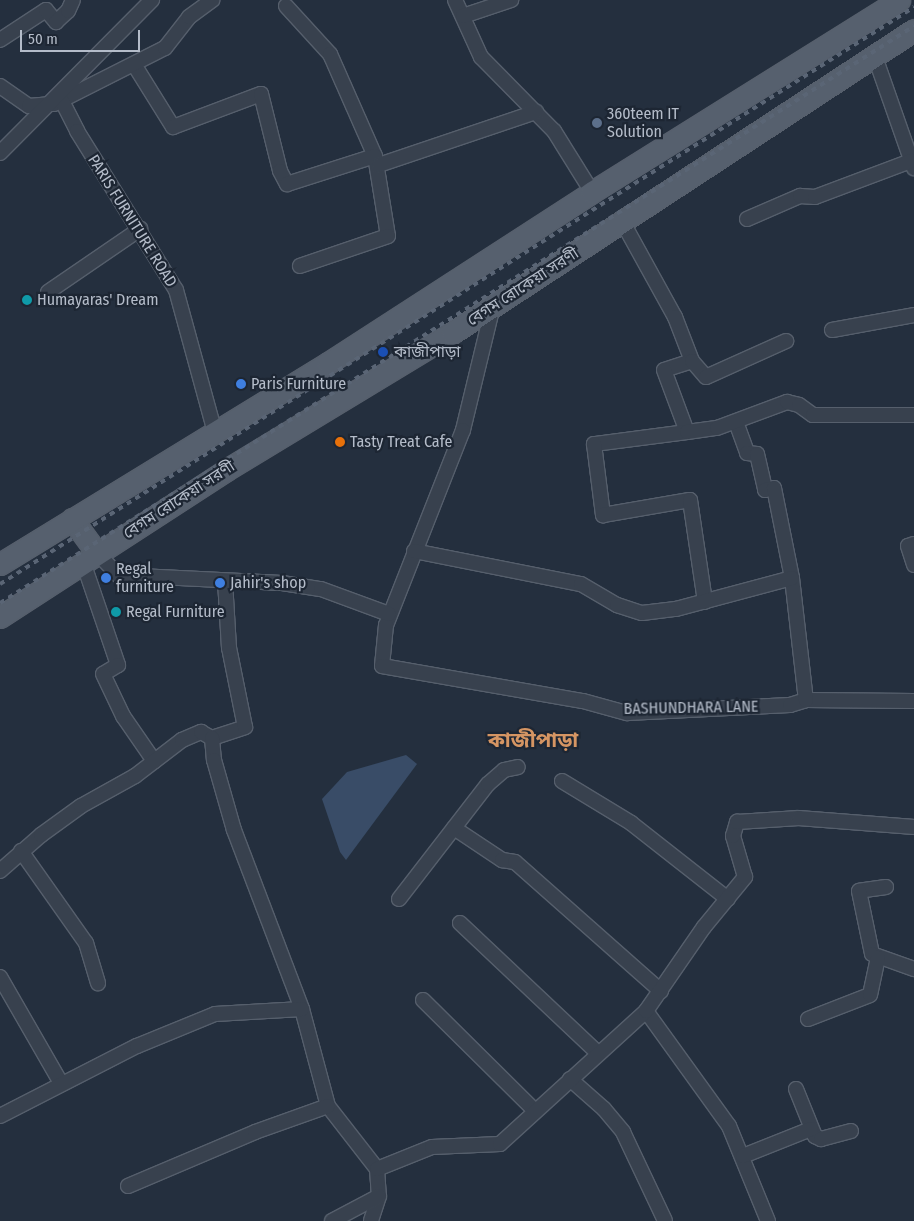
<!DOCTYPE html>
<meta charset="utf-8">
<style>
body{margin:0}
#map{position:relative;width:914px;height:1221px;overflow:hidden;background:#242f3e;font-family:"Fira Sans Condensed","Noto Sans Bengali",sans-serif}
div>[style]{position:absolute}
.water>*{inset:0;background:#394c67}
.roads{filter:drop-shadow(1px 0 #565f6c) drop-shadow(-1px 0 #565f6c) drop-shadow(0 1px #565f6c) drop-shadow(0 -1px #565f6c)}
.minor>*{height:14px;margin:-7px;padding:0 7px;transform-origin:7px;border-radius:7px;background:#38414e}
.primary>*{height:21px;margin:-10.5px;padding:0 10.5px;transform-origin:10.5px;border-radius:10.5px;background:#56606e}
.rail>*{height:4px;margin-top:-2px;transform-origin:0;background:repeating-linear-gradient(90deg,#5a6575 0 5px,transparent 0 10px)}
.dots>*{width:14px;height:14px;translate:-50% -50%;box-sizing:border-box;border:2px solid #1d2633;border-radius:50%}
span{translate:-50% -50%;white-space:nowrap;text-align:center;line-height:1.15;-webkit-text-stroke:4.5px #1d2633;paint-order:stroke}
.poi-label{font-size:16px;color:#b4bcc9}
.left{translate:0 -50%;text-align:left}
.street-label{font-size:16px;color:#b4bcc9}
.district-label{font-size:21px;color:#d59563;font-weight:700}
.scale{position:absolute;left:20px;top:30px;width:120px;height:22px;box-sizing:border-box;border:2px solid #b4bcc9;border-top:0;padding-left:6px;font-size:15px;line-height:18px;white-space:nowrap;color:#b4bcc9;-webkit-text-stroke:4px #1d2633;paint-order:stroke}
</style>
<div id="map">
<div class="water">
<i style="clip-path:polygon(406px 755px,417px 764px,346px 860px,340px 852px,322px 799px,347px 772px)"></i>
</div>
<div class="roads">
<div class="minor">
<i style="left:455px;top:0;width:63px;rotate:65.5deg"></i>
<i style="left:481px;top:57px;width:104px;rotate:45.4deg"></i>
<i style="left:554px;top:131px;width:72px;rotate:58.1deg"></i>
<i style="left:286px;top:6px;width:65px;rotate:47.5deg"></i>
<i style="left:330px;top:54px;width:111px;rotate:66.2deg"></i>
<i style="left:375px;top:156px;width:81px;rotate:80.8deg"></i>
<i style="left:388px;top:236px;width:93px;rotate:161.2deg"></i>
<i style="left:463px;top:16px;width:51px;rotate:-18.4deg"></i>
<i style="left:0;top:40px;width:55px;rotate:-33.1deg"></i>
<i style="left:46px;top:10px;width:16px;rotate:50deg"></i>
<i style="left:56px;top:22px;width:16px;rotate:-43deg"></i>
<i style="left:68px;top:11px;width:12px;rotate:-66deg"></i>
<i style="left:874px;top:54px;width:121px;rotate:70.7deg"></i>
<i style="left:135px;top:66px;width:72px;rotate:58.1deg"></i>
<i style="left:173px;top:127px;width:94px;rotate:-20.6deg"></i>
<i style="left:261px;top:94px;width:79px;rotate:76.1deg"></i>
<i style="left:280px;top:171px;width:15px;rotate:62deg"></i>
<i style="left:287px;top:184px;width:92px;rotate:-17.7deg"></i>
<i style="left:0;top:86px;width:35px;rotate:35deg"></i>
<i style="left:29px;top:106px;width:25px;rotate:-5deg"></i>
<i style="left:54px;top:104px;width:124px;rotate:-26.8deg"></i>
<i style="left:165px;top:48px;width:39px;rotate:-52deg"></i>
<i style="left:189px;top:17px;width:29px;rotate:-36deg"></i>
<i style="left:62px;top:101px;width:34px;rotate:63deg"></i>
<i style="left:77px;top:131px;width:187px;rotate:58.1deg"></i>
<i style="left:176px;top:290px;width:148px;rotate:74.7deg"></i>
<i style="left:0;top:153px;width:216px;rotate:-45.2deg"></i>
<i style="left:379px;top:165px;width:166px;rotate:-18.7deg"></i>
<i style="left:747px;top:219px;width:58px;rotate:-23.5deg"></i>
<i style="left:800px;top:196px;width:15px;rotate:4deg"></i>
<i style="left:815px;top:197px;width:103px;rotate:-20.6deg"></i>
<i style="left:622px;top:221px;width:110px;rotate:61.1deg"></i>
<i style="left:675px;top:317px;width:47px;rotate:68.9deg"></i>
<i style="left:692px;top:361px;width:29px;rotate:162deg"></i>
<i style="left:664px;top:370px;width:66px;rotate:69.6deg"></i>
<i style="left:687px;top:432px;width:94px;rotate:172.6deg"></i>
<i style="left:594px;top:444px;width:72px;rotate:82.8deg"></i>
<i style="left:603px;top:515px;width:88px;rotate:-9.8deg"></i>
<i style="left:690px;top:500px;width:103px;rotate:81.6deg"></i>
<i style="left:48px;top:292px;width:112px;rotate:-34.4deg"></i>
<i style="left:493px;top:306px;width:128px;rotate:103.6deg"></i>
<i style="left:463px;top:430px;width:210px;rotate:111.5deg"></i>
<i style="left:386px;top:625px;width:41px;rotate:95.6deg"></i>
<i style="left:382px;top:666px;width:204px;rotate:9.9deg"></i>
<i style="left:583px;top:701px;width:46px;rotate:15.3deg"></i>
<i style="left:627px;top:713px;width:163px;rotate:-2.8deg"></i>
<i style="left:790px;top:705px;width:17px;rotate:-17deg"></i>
<i style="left:806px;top:700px;width:108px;rotate:0.5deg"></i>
<i style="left:832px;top:330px;width:83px;rotate:-10.4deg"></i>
<i style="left:692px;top:361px;width:21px;rotate:49deg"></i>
<i style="left:706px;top:377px;width:88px;rotate:-24.2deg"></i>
<i style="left:736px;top:422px;width:33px;rotate:70deg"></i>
<i style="left:747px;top:453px;width:10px;rotate:6deg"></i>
<i style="left:757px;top:454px;width:37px;rotate:77deg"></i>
<i style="left:765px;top:490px;width:9px;rotate:-13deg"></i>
<i style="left:774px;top:488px;width:92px;rotate:78.7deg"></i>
<i style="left:792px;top:578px;width:123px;rotate:83.5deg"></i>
<i style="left:687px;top:432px;width:30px;rotate:-8deg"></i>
<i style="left:717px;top:428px;width:75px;rotate:-20.4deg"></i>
<i style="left:787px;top:402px;width:12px;rotate:14deg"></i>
<i style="left:799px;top:405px;width:17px;rotate:36deg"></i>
<i style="left:813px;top:415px;width:101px"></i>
<i style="left:914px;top:544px;width:6px;rotate:162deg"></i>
<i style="left:908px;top:546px;width:20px;rotate:72deg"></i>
<i style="left:414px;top:551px;width:170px;rotate:11.2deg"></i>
<i style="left:581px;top:584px;width:42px;rotate:30.3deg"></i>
<i style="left:617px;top:605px;width:26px;rotate:18deg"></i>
<i style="left:642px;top:613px;width:34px;rotate:-7deg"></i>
<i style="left:676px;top:609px;width:120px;rotate:-15deg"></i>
<i style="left:97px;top:553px;width:30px;rotate:46deg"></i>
<i style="left:118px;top:575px;width:164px;rotate:2.8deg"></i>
<i style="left:282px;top:583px;width:39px;rotate:9deg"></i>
<i style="left:321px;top:589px;width:72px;rotate:20.2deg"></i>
<i style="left:83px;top:562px;width:109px;rotate:71.2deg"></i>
<i style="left:118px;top:665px;width:17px;rotate:149deg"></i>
<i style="left:103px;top:674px;width:47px;rotate:64.5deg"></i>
<i style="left:123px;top:716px;width:55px;rotate:55.4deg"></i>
<i style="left:212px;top:738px;width:35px;rotate:-18deg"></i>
<i style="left:245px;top:727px;width:81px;rotate:-101.4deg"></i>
<i style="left:229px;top:648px;width:67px;rotate:-93.4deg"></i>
<i style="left:562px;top:781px;width:81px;rotate:31.3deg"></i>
<i style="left:631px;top:823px;width:123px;rotate:38.1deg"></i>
<i style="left:454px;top:828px;width:58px;rotate:33.7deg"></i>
<i style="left:502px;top:860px;width:13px;rotate:9deg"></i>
<i style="left:515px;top:862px;width:195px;rotate:41.5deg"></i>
<i style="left:21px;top:851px;width:113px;rotate:54.8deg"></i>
<i style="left:86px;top:943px;width:42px;rotate:73.3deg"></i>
<i style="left:0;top:871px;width:55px;rotate:-41.3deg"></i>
<i style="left:41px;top:835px;width:49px;rotate:-35.9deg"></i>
<i style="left:81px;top:806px;width:62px;rotate:-29.1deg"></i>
<i style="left:135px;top:776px;width:59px;rotate:-37.5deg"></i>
<i style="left:182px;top:740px;width:21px;rotate:-23deg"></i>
<i style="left:201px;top:732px;width:13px;rotate:29deg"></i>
<i style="left:212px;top:738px;width:22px;rotate:85deg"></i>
<i style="left:214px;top:760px;width:73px;rotate:74.1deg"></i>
<i style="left:234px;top:830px;width:191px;rotate:69.2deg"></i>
<i style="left:302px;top:1009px;width:100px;rotate:75deg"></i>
<i style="left:328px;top:1106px;width:80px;rotate:52.1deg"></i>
<i style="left:377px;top:1169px;width:27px;rotate:86deg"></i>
<i style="left:379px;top:1196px;width:26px;rotate:108deg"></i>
<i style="left:886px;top:887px;width:27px;rotate:172deg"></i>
<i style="left:859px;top:891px;width:64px;rotate:78.3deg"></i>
<i style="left:872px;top:954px;width:45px;rotate:19.7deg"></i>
<i style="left:399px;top:899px;width:145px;rotate:-52.3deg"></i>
<i style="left:488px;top:784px;width:21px;rotate:-41deg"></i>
<i style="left:504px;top:770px;width:14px;rotate:-12deg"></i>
<i style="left:460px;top:923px;width:190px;rotate:43.3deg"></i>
<i style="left:0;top:977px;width:122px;rotate:60.1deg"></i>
<i style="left:423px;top:1000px;width:158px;rotate:44.7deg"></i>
<i style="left:646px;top:1011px;width:142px;rotate:54.2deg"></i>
<i style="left:729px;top:1126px;width:103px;rotate:67.7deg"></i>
<i style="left:808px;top:1019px;width:66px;rotate:-21.2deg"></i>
<i style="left:870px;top:995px;width:38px;rotate:-78deg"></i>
<i style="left:570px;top:1079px;width:45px;rotate:41.4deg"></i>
<i style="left:604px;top:1109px;width:30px;rotate:50deg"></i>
<i style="left:623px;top:1132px;width:98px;rotate:64.7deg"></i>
<i style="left:796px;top:1089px;width:51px;rotate:68deg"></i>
<i style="left:815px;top:1136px;width:7px;rotate:27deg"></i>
<i style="left:821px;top:1139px;width:31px;rotate:-15deg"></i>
<i style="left:0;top:1116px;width:154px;rotate:-27.1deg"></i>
<i style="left:137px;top:1046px;width:84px;rotate:-22.3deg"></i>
<i style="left:215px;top:1014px;width:87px;rotate:-3.3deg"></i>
<i style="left:743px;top:1156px;width:73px;rotate:-21.7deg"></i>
<i style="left:377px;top:1169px;width:59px;rotate:-21.8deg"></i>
<i style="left:432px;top:1147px;width:68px;rotate:-2.5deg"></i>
<i style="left:500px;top:1144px;width:197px;rotate:-42.3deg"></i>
<i style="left:646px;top:1011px;width:102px;rotate:-55.4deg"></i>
<i style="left:704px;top:927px;width:65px;rotate:-50.6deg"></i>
<i style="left:745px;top:877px;width:43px;rotate:-106.3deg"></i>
<i style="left:733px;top:836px;width:15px;rotate:-74deg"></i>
<i style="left:737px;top:822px;width:62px;rotate:-3.7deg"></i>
<i style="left:799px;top:818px;width:115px;rotate:4.5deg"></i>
<i style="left:128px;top:1186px;width:138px;rotate:-23deg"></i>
<i style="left:255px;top:1132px;width:77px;rotate:-19.6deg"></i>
<i style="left:332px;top:1221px;width:53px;rotate:-28deg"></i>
</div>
<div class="primary">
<i style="left:72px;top:519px;width:42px;rotate:53.7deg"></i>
<i style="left:0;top:564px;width:385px;rotate:-31.5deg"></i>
<i style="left:328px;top:363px;width:315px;rotate:-32.9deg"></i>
<i style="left:592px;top:192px;width:362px;rotate:-32deg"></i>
<i style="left:0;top:617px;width:270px;rotate:-33deg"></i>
<i style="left:226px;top:470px;width:264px;rotate:-31.2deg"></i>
<i style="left:452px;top:333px;width:552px;rotate:-33.26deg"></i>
</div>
</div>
<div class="rail">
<i style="left:0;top:584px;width:1081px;rotate:-32.26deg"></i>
<i style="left:0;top:603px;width:1081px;rotate:-32.26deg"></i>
</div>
<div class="dots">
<i style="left:597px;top:123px;background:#5c6f8a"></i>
<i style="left:27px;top:300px;background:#0f9aa8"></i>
<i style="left:383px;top:352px;background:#1a4fb4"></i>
<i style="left:241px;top:384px;background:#3f7fe0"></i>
<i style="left:340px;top:442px;background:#e8710a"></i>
<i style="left:106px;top:578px;background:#3f7fe0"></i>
<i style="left:220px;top:583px;background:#3f7fe0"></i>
<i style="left:116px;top:612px;background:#0f9aa8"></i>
</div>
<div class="poi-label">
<span class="left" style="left:607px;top:123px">360teem IT<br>Solution</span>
<span class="left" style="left:37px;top:300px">Humayaras' Dream</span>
<span class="left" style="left:394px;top:352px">কাজীপাড়া</span>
<span class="left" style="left:251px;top:384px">Paris Furniture</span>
<span class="left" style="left:350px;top:442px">Tasty Treat Cafe</span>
<span class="left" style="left:116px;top:578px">Regal<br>furniture</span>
<span class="left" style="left:230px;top:583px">Jahir's shop</span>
<span class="left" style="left:126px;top:612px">Regal Furniture</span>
</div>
<div class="street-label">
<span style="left:132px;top:221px;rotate:58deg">PARIS FURNITURE ROAD</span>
<span style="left:523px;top:287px;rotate:-33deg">বেগম রোকেয়া সরণী</span>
<span style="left:179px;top:500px;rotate:-33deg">বেগম রোকেয়া সরণী</span>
<span style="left:691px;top:708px;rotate:-1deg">BASHUNDHARA LANE</span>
</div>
<div class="district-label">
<span style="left:533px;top:740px">কাজীপাড়া</span>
</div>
<div class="scale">50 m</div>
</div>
